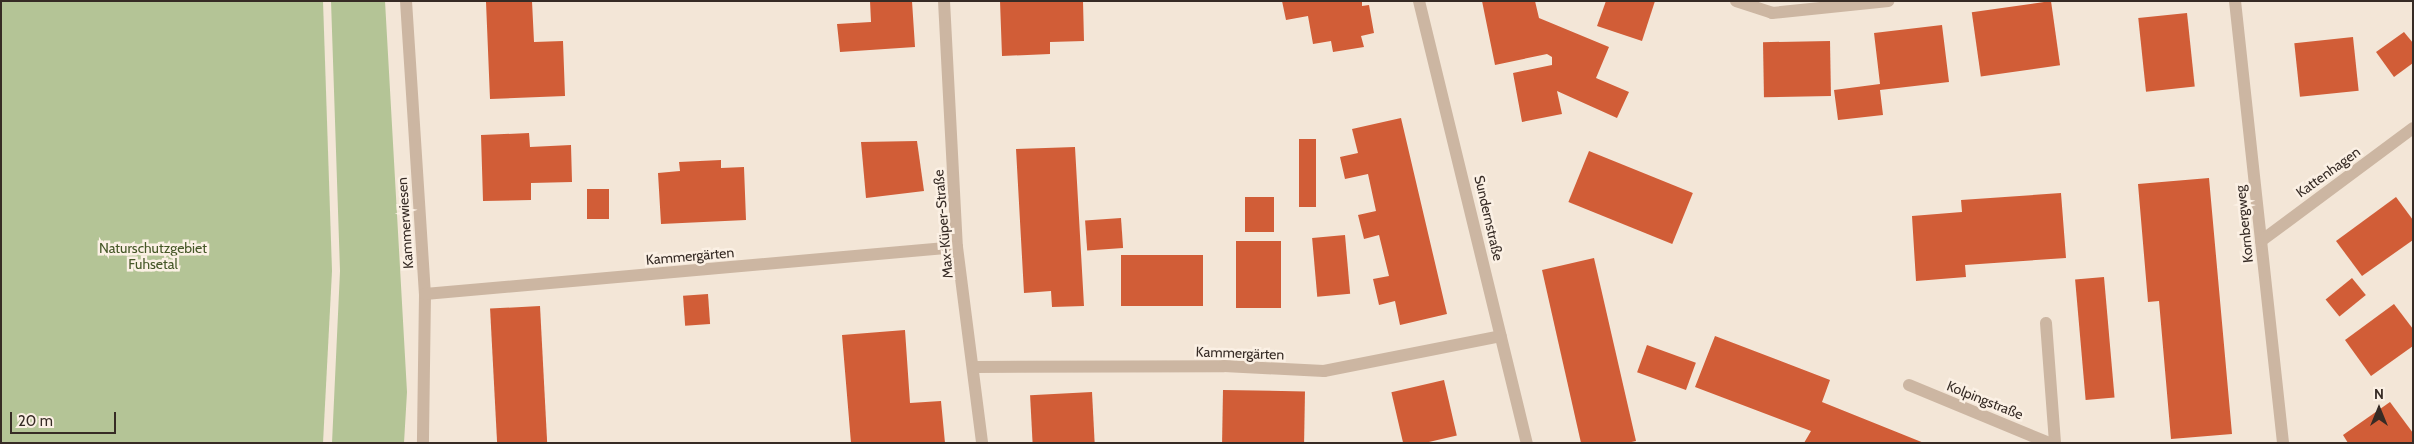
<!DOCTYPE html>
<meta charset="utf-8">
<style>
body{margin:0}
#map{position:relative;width:2414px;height:444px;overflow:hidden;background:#f3e6d7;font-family:Cabin,sans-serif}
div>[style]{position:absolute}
.green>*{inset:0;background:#b4c496}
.building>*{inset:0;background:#d15d37;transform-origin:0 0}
.lane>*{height:12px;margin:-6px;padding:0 6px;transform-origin:6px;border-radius:6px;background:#ccb6a2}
.street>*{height:12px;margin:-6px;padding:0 6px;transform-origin:6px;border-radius:6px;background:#ccb6a2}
span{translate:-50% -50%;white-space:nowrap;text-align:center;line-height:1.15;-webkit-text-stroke:5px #fbf0e4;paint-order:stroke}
.street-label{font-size:14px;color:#362b25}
.park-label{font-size:14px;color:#455727}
.frame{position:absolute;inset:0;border:2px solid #362b25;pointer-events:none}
.north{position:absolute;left:2354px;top:384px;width:50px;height:50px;-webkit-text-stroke:4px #fbf0e4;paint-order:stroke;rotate:0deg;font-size:14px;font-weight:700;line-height:20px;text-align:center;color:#362b25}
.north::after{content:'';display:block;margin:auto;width:18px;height:22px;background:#362b25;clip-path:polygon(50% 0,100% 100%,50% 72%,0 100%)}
.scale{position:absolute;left:10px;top:412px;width:106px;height:22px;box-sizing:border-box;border:2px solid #362b25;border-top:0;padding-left:6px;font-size:15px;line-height:18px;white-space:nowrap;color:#362b25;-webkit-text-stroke:4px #fbf0e4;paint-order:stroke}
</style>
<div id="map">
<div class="green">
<i style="clip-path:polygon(1px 1px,323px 1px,332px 271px,323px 443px,1px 443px)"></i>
<i style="clip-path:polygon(331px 1px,385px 1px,407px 392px,404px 443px,332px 443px,340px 271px)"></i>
</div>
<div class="building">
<i style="clip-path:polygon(532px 1px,534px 42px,563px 41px,565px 96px,490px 99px,486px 2px)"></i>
<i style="clip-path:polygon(870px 1px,912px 1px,915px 47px,840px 52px,837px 24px,871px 22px)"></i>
<i style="clip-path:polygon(1000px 1px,1083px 1px,1084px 41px,1050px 42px,1050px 54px,1002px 56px)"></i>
<i style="clip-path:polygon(1282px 1px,1362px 1px,1362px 6px,1369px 5px,1374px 33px,1361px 36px,1364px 47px,1333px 52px,1331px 41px,1313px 44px,1308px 16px,1286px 20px)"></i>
<i style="clip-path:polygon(1482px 1px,1535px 1px,1539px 18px,1609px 47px,1596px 78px,1629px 92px,1617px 118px,1557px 91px,1562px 114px,1522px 122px,1513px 73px,1552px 65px,1552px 57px,1547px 54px,1495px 65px)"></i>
<i style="clip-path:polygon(1606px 1px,1655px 1px,1642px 41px,1597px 26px)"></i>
<i style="left:2051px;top:1px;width:65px;height:80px;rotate:82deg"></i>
<i style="left:2187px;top:13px;width:74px;height:49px;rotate:84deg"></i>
<i style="clip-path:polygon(1942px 25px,1949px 82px,1880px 90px,1883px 115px,1838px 120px,1834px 90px,1880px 84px,1874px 33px)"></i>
<i style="clip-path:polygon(2404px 32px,2413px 43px,2413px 63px,2394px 77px,2376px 52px)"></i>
<i style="left:2353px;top:37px;width:54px;height:59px;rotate:84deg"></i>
<i style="left:1830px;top:41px;width:55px;height:67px;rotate:89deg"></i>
<i style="clip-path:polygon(1401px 118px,1447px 314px,1400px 325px,1395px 301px,1379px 305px,1373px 279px,1389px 276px,1379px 235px,1364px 239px,1358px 215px,1376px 211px,1368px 174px,1345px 179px,1340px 157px,1358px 153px,1352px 129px)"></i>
<i style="clip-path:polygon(529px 133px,530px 147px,571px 145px,572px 182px,531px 183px,531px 200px,483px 201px,481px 135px)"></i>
<i style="left:1299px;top:139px;width:17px;height:68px"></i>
<i style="clip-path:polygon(917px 141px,924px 191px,866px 198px,861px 142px)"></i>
<i style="clip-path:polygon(1075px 147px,1084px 306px,1052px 307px,1051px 291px,1024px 293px,1016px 149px)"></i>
<i style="left:1589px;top:151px;width:112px;height:55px;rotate:22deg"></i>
<i style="clip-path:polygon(721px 160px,721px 168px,744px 167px,746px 220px,661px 224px,658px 173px,680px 171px,679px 162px)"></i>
<i style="clip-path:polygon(2209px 178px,2232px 434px,2171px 439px,2159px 301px,2148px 302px,2138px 184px)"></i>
<i style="left:587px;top:189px;width:22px;height:30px"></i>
<i style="clip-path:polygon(2061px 193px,2066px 258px,1965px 265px,1966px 277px,1916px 281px,1912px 216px,1962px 212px,1961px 200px)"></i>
<i style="left:1245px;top:197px;width:29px;height:35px"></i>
<i style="clip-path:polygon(2396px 197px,2413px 220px,2413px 240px,2362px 276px,2336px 241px)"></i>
<i style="left:1121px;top:218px;width:30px;height:36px;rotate:86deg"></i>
<i style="left:1345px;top:235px;width:59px;height:33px;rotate:85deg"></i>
<i style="left:1236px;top:241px;width:45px;height:67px"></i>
<i style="left:1203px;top:255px;width:51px;height:82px;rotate:90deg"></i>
<i style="clip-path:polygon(1594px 258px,1636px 441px,1627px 443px,1581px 443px,1542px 270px)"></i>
<i style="left:2104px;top:277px;width:121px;height:29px;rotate:85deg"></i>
<i style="left:2352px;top:278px;width:22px;height:34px;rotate:51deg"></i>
<i style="left:708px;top:294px;width:30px;height:25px;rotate:86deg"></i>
<i style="clip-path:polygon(2394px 304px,2413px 329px,2413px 346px,2371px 376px,2345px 340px)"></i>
<i style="left:540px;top:306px;width:137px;height:50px;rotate:87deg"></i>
<i style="clip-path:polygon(905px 330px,910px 403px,941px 401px,945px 443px,851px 443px,842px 335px)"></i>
<i style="clip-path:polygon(1715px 336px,1830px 380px,1822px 402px,1924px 443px,1804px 443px,1811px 431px,1695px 387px)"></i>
<i style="left:1647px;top:345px;width:52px;height:29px;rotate:20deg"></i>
<i style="left:1444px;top:380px;width:57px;height:54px;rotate:77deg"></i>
<i style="left:1223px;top:390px;width:82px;height:53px;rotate:1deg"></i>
<i style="left:1092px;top:392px;width:51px;height:62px;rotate:87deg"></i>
<i style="clip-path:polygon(2390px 402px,2413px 433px,2413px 443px,2348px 443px,2343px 435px)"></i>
</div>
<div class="lane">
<i style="left:2046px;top:323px;width:120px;rotate:85.7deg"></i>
</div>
<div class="street">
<i style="left:406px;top:1px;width:294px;rotate:86.3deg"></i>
<i style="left:425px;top:294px;width:149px;rotate:90.8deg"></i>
<i style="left:944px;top:1px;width:246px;rotate:87deg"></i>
<i style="left:957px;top:247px;width:198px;rotate:82.7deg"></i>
<i style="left:1419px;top:1px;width:455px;rotate:76.3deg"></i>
<i style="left:1736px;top:1px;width:38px;rotate:18deg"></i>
<i style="left:1772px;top:13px;width:117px;rotate:-5.9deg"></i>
<i style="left:2235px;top:1px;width:445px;rotate:83.8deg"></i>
<i style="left:2261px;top:241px;width:189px;rotate:-36.6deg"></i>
<i style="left:425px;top:294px;width:534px;rotate:-5.05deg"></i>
<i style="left:975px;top:367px;width:249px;rotate:-0.2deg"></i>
<i style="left:1224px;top:366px;width:100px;rotate:2.9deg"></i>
<i style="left:1324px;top:371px;width:180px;rotate:-11.2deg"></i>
<i style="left:1909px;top:385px;width:152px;rotate:22.5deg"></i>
</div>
<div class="street-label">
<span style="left:2328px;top:172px;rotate:-36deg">Kattenhagen</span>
<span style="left:1489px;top:218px;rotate:77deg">Sundernstraße</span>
<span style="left:405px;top:223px;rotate:-94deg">Kammerwiesen</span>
<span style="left:943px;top:224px;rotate:-95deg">Max-Küper-Straße</span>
<span style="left:2244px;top:224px;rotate:-96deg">Kornbergweg</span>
<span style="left:690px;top:256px;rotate:-5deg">Kammergärten</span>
<span style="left:1240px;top:353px;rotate:2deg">Kammergärten</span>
<span style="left:1985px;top:400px;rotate:22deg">Kolpingstraße</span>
</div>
<div class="park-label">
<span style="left:153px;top:256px">Naturschutzgebiet<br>Fuhsetal</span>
</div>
<div class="frame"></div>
<div class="north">N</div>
<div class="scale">20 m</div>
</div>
